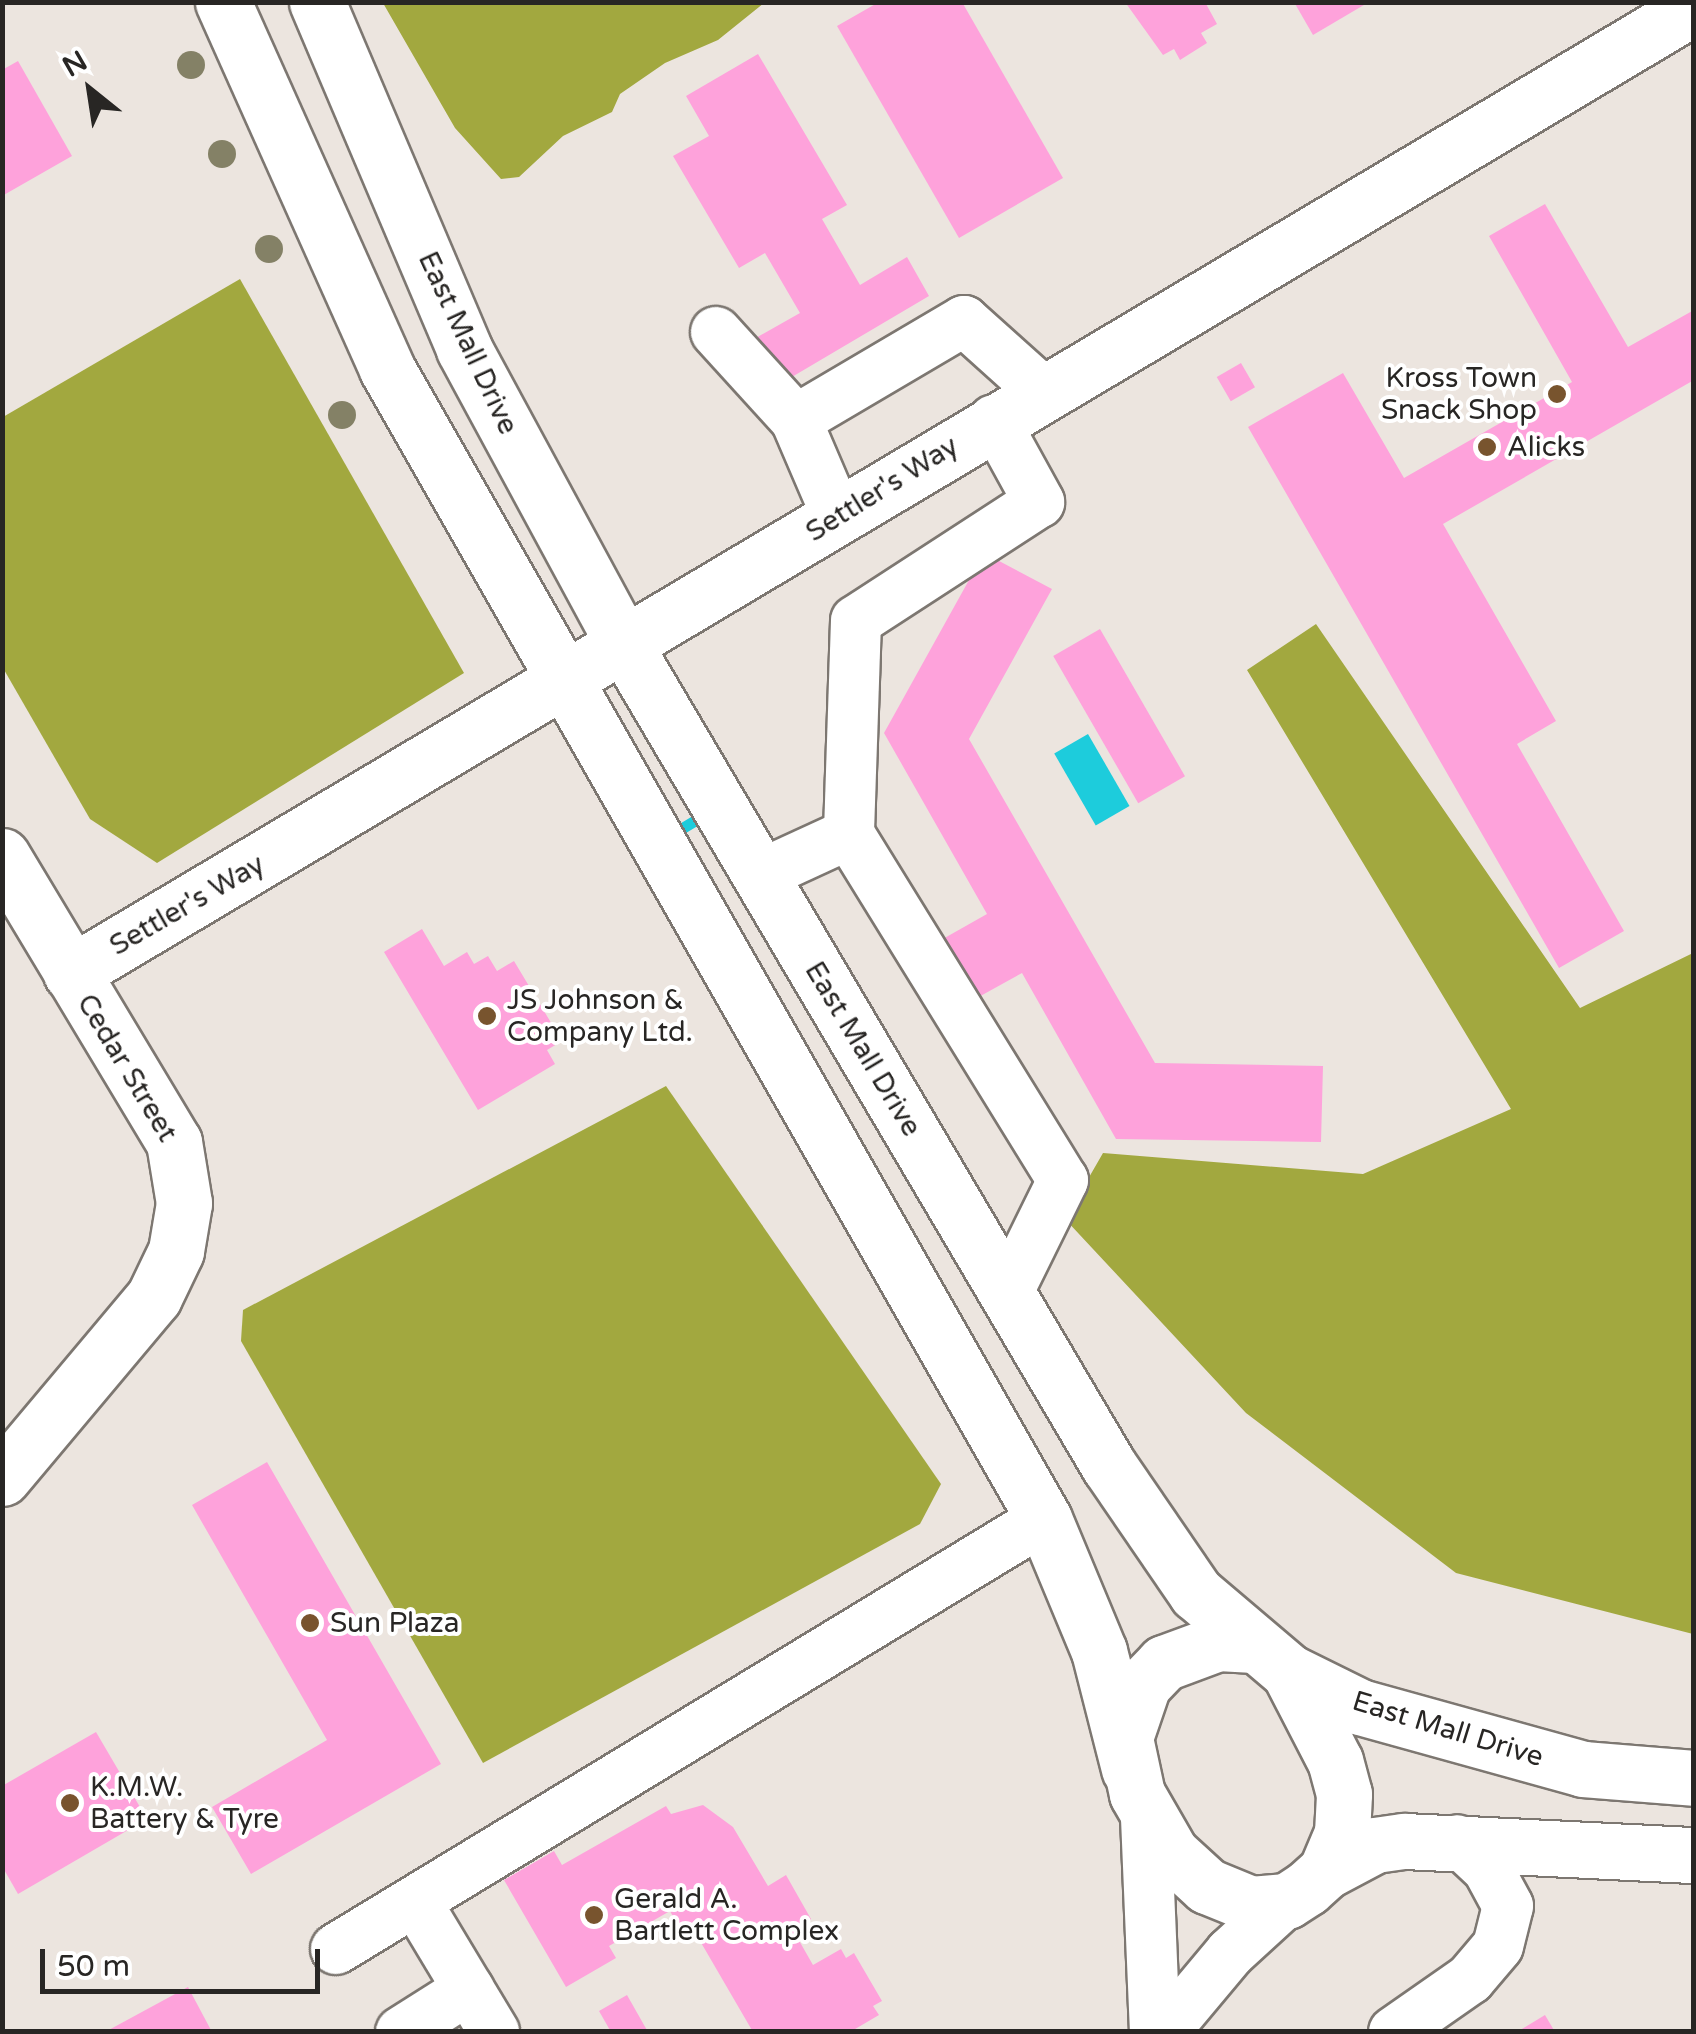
<!DOCTYPE html>
<style>
body{margin:0}
#map{position:relative;width:1696px;height:2034px;overflow:hidden;background:#ece5df;font-family:"Varela Round",sans-serif}
div>[style]{position:absolute}
.forest>*{inset:0;background:#a2a83f}
.water>*{inset:0;background:#1dccdc;transform-origin:0 0}
.stream>*{height:11px;margin:-5.5px;padding:0 5.5px;transform-origin:5.5px;border-radius:5.5px;background:#1dccdc}
.building>*{inset:0;background:#fea2db;transform-origin:0 0}
.roads{filter:drop-shadow(2px 0 #7d7771) drop-shadow(-2px 0 #7d7771) drop-shadow(0 2px #7d7771) drop-shadow(0 -2px #7d7771)}
.minor>*{height:50px;margin:-25px;padding:0 25px;transform-origin:25px;border-radius:25px;background:#fff}
.major>*{height:55px;margin:-27.5px;padding:0 27.5px;transform-origin:27.5px;border-radius:27.5px;background:#fff}
.trees>*{width:28px;height:28px;margin:-14px;border-radius:50%;background:#848166}
.dots>*{width:28px;height:28px;translate:-50% -50%;box-sizing:border-box;border:5px solid #fff;border-radius:50%}
span{translate:-50% -50%;white-space:nowrap;text-align:center;line-height:1.15;-webkit-text-stroke:8px #fff;paint-order:stroke}
.street-label{font-size:28px;color:#282624}
.poi-label{font-size:28px;color:#282624}
.right{translate:-100% -50%;text-align:right}
.left{translate:0 -50%;text-align:left}
.frame{position:absolute;inset:0;border:5px solid #282624;pointer-events:none}
.north{position:absolute;left:40px;top:40px;width:100px;height:100px;-webkit-text-stroke:8px #fff;paint-order:stroke;rotate:330deg;font-size:28px;font-weight:700;line-height:40px;text-align:center;color:#282624}
.north::after{content:'';display:block;margin:auto;width:35px;height:45px;background:#282624;clip-path:polygon(50% 0,100% 100%,50% 72%,0 100%)}
.scale{position:absolute;left:40px;top:1949px;width:280px;height:45px;box-sizing:border-box;border:5px solid #282624;border-top:0;padding-left:12px;font-size:30px;line-height:35px;white-space:nowrap;color:#282624;-webkit-text-stroke:8px #fff;paint-order:stroke}
</style>
<div id="map">
<div class="forest">
<i style="clip-path:polygon(383px 3px,764px 3px,718px 40px,665px 63px,620px 94px,612px 112px,563px 136px,519px 177px,501px 179px,455px 128px)"></i>
<i style="clip-path:polygon(240px 279px,464px 673px,157px 863px,90px 819px,3px 668px,3px 417px)"></i>
<i style="clip-path:polygon(1316px 624px,1580px 1008px,1693px 953px,1693px 1634px,1456px 1573px,1246px 1413px,1065px 1219px,1103px 1153px,1363px 1174px,1511px 1109px,1247px 670px)"></i>
<i style="clip-path:polygon(666px 1086px,941px 1484px,920px 1524px,483px 1763px,241px 1341px,243px 1310px)"></i>
</div>
<div class="water">
<i style="left:1088px;top:734px;width:83px;height:39px;rotate:60deg"></i>
</div>
<div class="stream">
<i style="left:669px;top:836px;width:47px;rotate:-31deg"></i>
</div>
<div class="building">
<i style="clip-path:polygon(879px 2px,962px 2px,1063px 178px,959px 238px,837px 26px)"></i>
<i style="clip-path:polygon(1125px 2px,1205px 2px,1217px 24px,1201px 33px,1207px 43px,1180px 60px,1174px 49px,1163px 55px)"></i>
<i style="clip-path:polygon(1294px 2px,1369px 2px,1313px 35px)"></i>
<i style="clip-path:polygon(758px 54px,847px 205px,822px 219px,860px 285px,907px 257px,929px 296px,780px 384px,754px 339px,800px 313px,765px 253px,739px 268px,673px 156px,709px 136px,686px 96px)"></i>
<i style="clip-path:polygon(18px 61px,72px 156px,2px 196px,2px 70px)"></i>
<i style="clip-path:polygon(1545px 204px,1628px 347px,1694px 310px,1694px 380px,1443px 524px,1556px 721px,1517px 744px,1624px 931px,1559px 968px,1248px 427px,1343px 373px,1404px 478px,1572px 382px,1489px 236px)"></i>
<i style="left:1241px;top:363px;width:28px;height:28px;rotate:60deg"></i>
<i style="clip-path:polygon(984px 553px,1052px 589px,969px 739px,1155px 1063px,1323px 1066px,1321px 1142px,1116px 1139px,1022px 973px,975px 999px,941px 940px,987px 914px,884px 733px)"></i>
<i style="left:1100px;top:629px;width:170px;height:54px;rotate:60deg"></i>
<i style="clip-path:polygon(422px 929px,444px 966px,467px 952px,474px 964px,488px 956px,497px 971px,514px 961px,562px 1041px,547px 1050px,555px 1064px,478px 1110px,384px 952px)"></i>
<i style="clip-path:polygon(267px 1462px,441px 1764px,251px 1874px,212px 1807px,327px 1740px,192px 1505px)"></i>
<i style="clip-path:polygon(96px 1732px,147px 1819px,18px 1894px,2px 1866px,2px 1786px)"></i>
<i style="clip-path:polygon(703px 1805px,733px 1827px,768px 1886px,786px 1875px,811px 1919px,793px 1930px,813px 1965px,841px 1949px,846px 1958px,854px 1953px,882px 2001px,873px 2006px,879px 2015px,850px 2032px,753px 2032px,696px 1934px,686px 1940px,670px 1911px,609px 1946px,616px 1958px,566px 1987px,504px 1880px,554px 1851px,562px 1865px,666px 1806px,671px 1814px)"></i>
<i style="clip-path:polygon(188px 1987px,212px 2032px,105px 2032px)"></i>
<i style="clip-path:polygon(627px 1995px,648px 2032px,611px 2032px,599px 2011px)"></i>
<i style="clip-path:polygon(1545px 2015px,1555px 2032px,1517px 2032px)"></i>
</div>
<div class="roads">
<div class="minor">
<i style="left:716px;top:332px;width:119px;rotate:47.7deg"></i>
<i style="left:994px;top:420px;width:94px;rotate:61.2deg"></i>
<i style="left:1039px;top:502px;width:218px;rotate:147deg"></i>
<i style="left:856px;top:621px;width:213px;rotate:91.9deg"></i>
<i style="left:849px;top:834px;width:407px;rotate:58.3deg"></i>
<i style="left:1063px;top:1180px;width:127px;rotate:116.2deg"></i>
<i style="left:838px;top:518px;width:107px;rotate:-113.2deg"></i>
<i style="left:796px;top:420px;width:195px;rotate:-30.5deg"></i>
<i style="left:964px;top:321px;width:103px;rotate:41.9deg"></i>
<i style="left:760px;top:875px;width:98px;rotate:-24.7deg"></i>
<i style="left:1146px;top:1818px;width:214px;rotate:87.6deg"></i>
<i style="left:416px;top:1902px;width:152px;rotate:59deg"></i>
<i style="left:336px;top:1949px;width:828px;rotate:-31.27deg"></i>
<i style="left:401px;top:2032px;width:80px;rotate:-32.3deg"></i>
<i style="left:1164px;top:2032px;width:103px;rotate:-50.1deg"></i>
<i style="left:1230px;top:1953px;width:77px;rotate:-42.4deg"></i>
<i style="left:1394px;top:2032px;width:93px;rotate:-34.9deg"></i>
<i style="left:1470px;top:1979px;width:43px;rotate:-49.7deg"></i>
<i style="left:1498px;top:1946px;width:41px;rotate:-76deg"></i>
<i style="left:1508px;top:1906px;width:42px;rotate:-118.4deg"></i>
<i style="left:1488px;top:1869px;width:42px;rotate:-136.9deg"></i>
</div>
<div class="major">
<i style="left:223px;top:2px;width:402px;rotate:65.9deg"></i>
<i style="left:387px;top:369px;width:1324px;rotate:60.26deg"></i>
<i style="left:1044px;top:1519px;width:143px;rotate:67.4deg"></i>
<i style="left:1099px;top:1651px;width:122px;rotate:75.7deg"></i>
<i style="left:317px;top:2px;width:377px;rotate:67deg"></i>
<i style="left:464px;top:349px;width:334px;rotate:61.6deg"></i>
<i style="left:623px;top:643px;width:956px;rotate:59.44deg"></i>
<i style="left:1109px;top:1466px;width:154px;rotate:55.6deg"></i>
<i style="left:1196px;top:1593px;width:122px;rotate:40.3deg"></i>
<i style="left:1289px;top:1672px;width:79px;rotate:26.2deg"></i>
<i style="left:1360px;top:1707px;width:231px;rotate:15.5deg"></i>
<i style="left:1583px;top:1769px;width:111px;rotate:4.6deg"></i>
<i style="left:2px;top:856px;width:334px;rotate:59deg"></i>
<i style="left:174px;top:1142px;width:62px;rotate:80.7deg"></i>
<i style="left:184px;top:1203px;width:49px;rotate:99.5deg"></i>
<i style="left:176px;top:1251px;width:51px;rotate:115.6deg"></i>
<i style="left:154px;top:1297px;width:236px;rotate:130deg"></i>
<i style="left:71px;top:973px;width:1889px;rotate:-30.76deg"></i>
<i style="left:1254px;top:1645px;width:36px;rotate:-177deg"></i>
<i style="left:1218px;top:1643px;width:58px;rotate:159.7deg"></i>
<i style="left:1164px;top:1663px;width:30px;rotate:134deg"></i>
<i style="left:1143px;top:1685px;width:56px;rotate:108.8deg"></i>
<i style="left:1125px;top:1738px;width:57px;rotate:77.9deg"></i>
<i style="left:1137px;top:1794px;width:68px;rotate:60deg"></i>
<i style="left:1171px;top:1853px;width:49px;rotate:42.5deg"></i>
<i style="left:1207px;top:1886px;width:48px;rotate:22.2deg"></i>
<i style="left:1251px;top:1904px;width:36px;rotate:-5deg"></i>
<i style="left:1287px;top:1901px;width:24px;rotate:-33deg"></i>
<i style="left:1307px;top:1888px;width:25px;rotate:-42deg"></i>
<i style="left:1326px;top:1871px;width:41px;rotate:-67.2deg"></i>
<i style="left:1342px;top:1833px;width:39px;rotate:-87deg"></i>
<i style="left:1344px;top:1794px;width:34px;rotate:-105deg"></i>
<i style="left:1335px;top:1761px;width:100px;rotate:-117.3deg"></i>
<i style="left:1326px;top:1871px;width:55px;rotate:-28deg"></i>
<i style="left:1375px;top:1845px;width:30px;rotate:-8deg"></i>
<i style="left:1405px;top:1841px;width:289px;rotate:2.8deg"></i>
</div>
</div>
<div class="trees">
<i style="left:191px;top:65px"></i>
<i style="left:222px;top:154px"></i>
<i style="left:269px;top:249px"></i>
<i style="left:342px;top:415px"></i>
</div>
<div class="dots">
<i style="left:1557px;top:394px;background:#78542e"></i>
<i style="left:1487px;top:447px;background:#78542e"></i>
<i style="left:487px;top:1016px;background:#78542e"></i>
<i style="left:310px;top:1623px;background:#78542e"></i>
<i style="left:70px;top:1803px;background:#78542e"></i>
<i style="left:594px;top:1915px;background:#78542e"></i>
</div>
<div class="street-label">
<span style="left:468px;top:343px;rotate:65deg">East Mall Drive</span>
<span style="left:882px;top:489px;rotate:-32deg">Settler's Way</span>
<span style="left:187px;top:905px;rotate:-30deg">Settler's Way</span>
<span style="left:863px;top:1049px;rotate:59deg">East Mall Drive</span>
<span style="left:127px;top:1068px;rotate:59deg">Cedar Street</span>
<span style="left:1448px;top:1729px;rotate:17deg">East Mall Drive</span>
</div>
<div class="poi-label">
<span class="right" style="left:1537px;top:394px">Kross Town<br>Snack Shop</span>
<span class="left" style="left:1507px;top:447px">Alicks</span>
<span class="left" style="left:507px;top:1016px">JS Johnson &amp;<br>Company Ltd.</span>
<span class="left" style="left:330px;top:1623px">Sun Plaza</span>
<span class="left" style="left:90px;top:1803px">K.M.W.<br>Battery &amp; Tyre</span>
<span class="left" style="left:614px;top:1915px">Gerald A.<br>Bartlett Complex</span>
</div>
<div class="frame"></div>
<div class="north">N</div>
<div class="scale">50 m</div>
</div>
